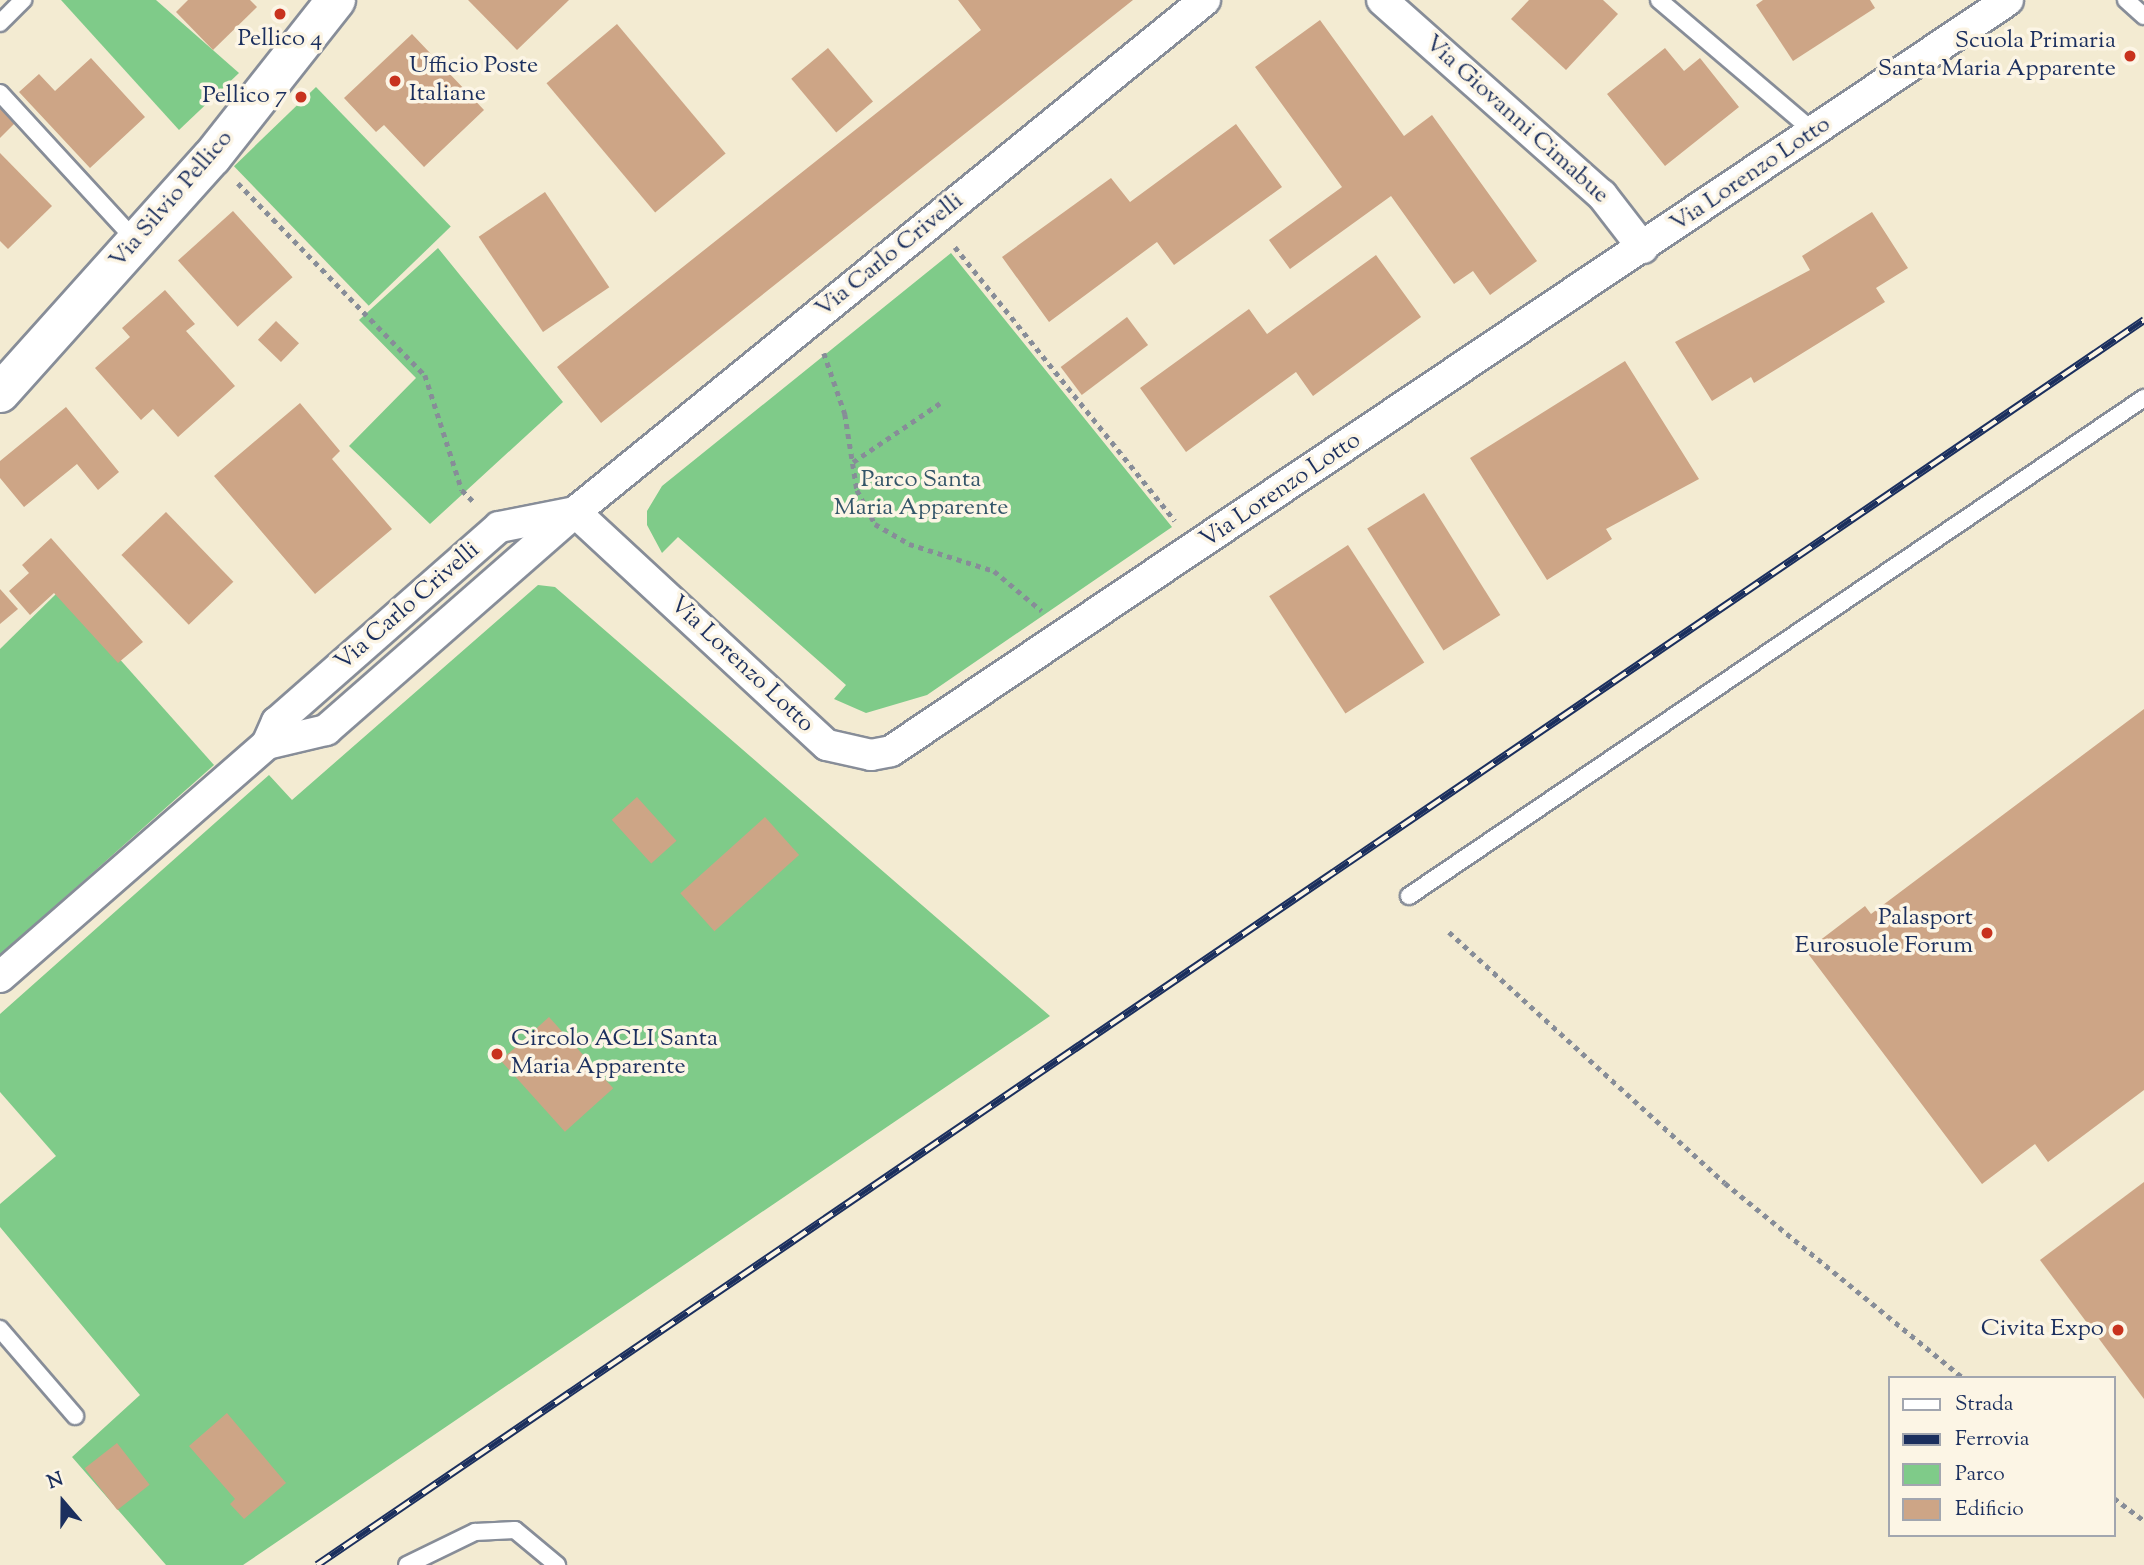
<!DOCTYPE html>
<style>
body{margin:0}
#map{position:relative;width:2144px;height:1565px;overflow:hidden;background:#f3ebd2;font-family:"Sorts Mill Goudy",serif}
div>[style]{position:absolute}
.green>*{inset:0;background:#7fcb89;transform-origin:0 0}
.building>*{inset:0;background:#cda586;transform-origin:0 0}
.path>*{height:4.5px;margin-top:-2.25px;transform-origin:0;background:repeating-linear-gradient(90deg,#878d98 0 5px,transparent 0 10px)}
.roads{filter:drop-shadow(2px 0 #878d98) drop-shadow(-2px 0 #878d98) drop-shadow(0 2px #878d98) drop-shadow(0 -2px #878d98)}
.service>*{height:16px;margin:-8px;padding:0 8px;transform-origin:8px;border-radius:8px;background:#fff}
.minor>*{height:30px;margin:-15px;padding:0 15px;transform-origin:15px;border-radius:15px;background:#fff}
.secondary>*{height:38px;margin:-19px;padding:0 19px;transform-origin:19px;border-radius:19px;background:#fff}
.rail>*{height:8px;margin-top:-4px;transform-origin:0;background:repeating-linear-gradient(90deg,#fcf5e5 0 16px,#1b2f5e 0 32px);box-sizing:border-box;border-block:2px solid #1b2f5e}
.dots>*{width:19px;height:19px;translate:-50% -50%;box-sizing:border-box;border:4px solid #fcf5e5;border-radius:50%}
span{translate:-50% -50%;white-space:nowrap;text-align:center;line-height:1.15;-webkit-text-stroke:7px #fcf5e5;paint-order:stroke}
.poi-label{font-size:24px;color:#1b2f5e}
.right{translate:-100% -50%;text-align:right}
.left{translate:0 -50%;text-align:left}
.street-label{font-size:24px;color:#1b2f5e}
.park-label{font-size:24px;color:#345669}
.legend{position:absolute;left:1888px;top:1376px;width:228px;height:161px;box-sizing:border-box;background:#fcf5e5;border:2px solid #a2a6af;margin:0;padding:9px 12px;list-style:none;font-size:21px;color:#1b2f5e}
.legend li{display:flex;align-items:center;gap:14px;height:35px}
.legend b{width:35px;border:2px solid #a2a6af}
.north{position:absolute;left:28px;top:1467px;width:70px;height:70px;-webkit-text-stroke:5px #fcf5e5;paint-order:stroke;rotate:340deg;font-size:19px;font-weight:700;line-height:28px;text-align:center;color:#1b2f5e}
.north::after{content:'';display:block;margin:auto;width:24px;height:32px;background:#1b2f5e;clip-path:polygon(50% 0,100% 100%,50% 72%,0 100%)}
</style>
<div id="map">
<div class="green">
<i style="clip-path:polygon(61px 0,156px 0,239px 73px,179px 130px)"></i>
<i style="left:316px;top:87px;width:194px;height:114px;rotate:46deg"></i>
<i style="clip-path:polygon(438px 248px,563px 402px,430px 524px,349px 446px,416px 378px,359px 320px)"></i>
<i style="clip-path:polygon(951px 253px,1172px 527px,927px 695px,866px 713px,834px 699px,846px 685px,678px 537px,662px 553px,647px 525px,647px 511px,662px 486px)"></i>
<i style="clip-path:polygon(538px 585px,555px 587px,1050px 1016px,243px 1565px,166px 1565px,72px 1457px,140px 1395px,0 1227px,0 1204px,56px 1156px,0 1092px,0 1014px,269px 775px,292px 800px)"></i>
<i style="clip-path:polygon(59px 591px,214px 765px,0 955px,0 649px)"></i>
</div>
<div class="building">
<i style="clip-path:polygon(188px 0,250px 0,257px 7px,213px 50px,176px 12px)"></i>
<i style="clip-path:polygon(468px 0,569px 0,517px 50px)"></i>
<i style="clip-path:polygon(958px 0,1133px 0,601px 423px,557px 367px,981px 30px)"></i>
<i style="clip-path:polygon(1529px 0,1603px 0,1618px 14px,1566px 70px,1511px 19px)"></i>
<i style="clip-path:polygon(1763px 0,1870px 0,1875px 8px,1793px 61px,1756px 5px)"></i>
<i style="clip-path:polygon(1320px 20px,1404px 136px,1432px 115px,1537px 261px,1490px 295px,1473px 271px,1454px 284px,1391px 196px,1290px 269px,1269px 240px,1342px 187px,1255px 67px)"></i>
<i style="left:617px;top:24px;width:169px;height:92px;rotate:50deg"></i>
<i style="clip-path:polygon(412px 34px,484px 110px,424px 167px,384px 125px,376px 132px,344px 98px)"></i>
<i style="left:828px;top:48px;width:70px;height:48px;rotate:50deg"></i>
<i style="clip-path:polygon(1665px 48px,1684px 71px,1700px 58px,1739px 107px,1665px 166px,1607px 94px)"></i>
<i style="clip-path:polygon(91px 58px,145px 117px,90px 168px,19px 92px,39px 74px,55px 91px)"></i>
<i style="clip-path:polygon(0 102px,17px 121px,0 138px)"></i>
<i style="clip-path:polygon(1236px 124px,1282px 187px,1174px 265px,1157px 242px,1049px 322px,1002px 257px,1111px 178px,1130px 202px)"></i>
<i style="clip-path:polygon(0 153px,52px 206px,8px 249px,0 241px)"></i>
<i style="left:545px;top:192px;width:115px;height:80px;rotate:56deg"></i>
<i style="left:233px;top:211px;width:89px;height:74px;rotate:48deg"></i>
<i style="clip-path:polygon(1872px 212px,1908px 268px,1876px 288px,1885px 302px,1754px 383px,1751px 377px,1712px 401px,1675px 342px,1810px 270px,1802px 256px)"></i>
<i style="clip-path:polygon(1376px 255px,1421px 317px,1313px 396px,1296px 372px,1186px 452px,1140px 388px,1249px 309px,1267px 334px)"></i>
<i style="clip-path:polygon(165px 290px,195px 324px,186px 331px,235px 386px,178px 437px,153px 409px,141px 420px,95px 368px,130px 337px,122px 328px)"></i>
<i style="left:1127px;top:317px;width:35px;height:83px;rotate:53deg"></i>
<i style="left:276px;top:321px;width:32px;height:26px;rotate:44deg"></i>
<i style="clip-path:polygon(1625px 361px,1699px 479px,1606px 529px,1612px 539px,1547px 580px,1470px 458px)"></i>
<i style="clip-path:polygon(300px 403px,340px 451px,332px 459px,392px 529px,315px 594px,214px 476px)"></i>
<i style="clip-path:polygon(66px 407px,119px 472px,98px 490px,77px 464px,24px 507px,0 478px,0 461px)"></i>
<i style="left:1424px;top:493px;width:144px;height:67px;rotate:58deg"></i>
<i style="left:166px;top:512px;width:97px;height:62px;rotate:46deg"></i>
<i style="clip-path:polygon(51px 538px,143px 642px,118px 663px,54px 593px,30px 615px,9px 591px,29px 573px,22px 565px)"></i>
<i style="left:1348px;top:545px;width:140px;height:94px;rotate:57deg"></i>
<i style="clip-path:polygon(0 589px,18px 609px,0 624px)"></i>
<i style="clip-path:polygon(2144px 709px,2144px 1090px,2048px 1162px,2035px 1144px,1982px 1184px,1806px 951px,1865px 906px,1871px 914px)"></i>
<i style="left:637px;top:797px;width:59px;height:34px;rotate:48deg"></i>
<i style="left:765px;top:817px;width:51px;height:114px;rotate:48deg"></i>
<i style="left:549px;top:1017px;width:96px;height:65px;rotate:48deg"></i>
<i style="clip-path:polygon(2144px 1182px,2144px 1399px,2040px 1260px)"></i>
<i style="clip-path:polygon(227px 1413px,286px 1483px,244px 1519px,230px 1504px,235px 1499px,189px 1446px)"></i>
<i style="left:117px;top:1443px;width:53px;height:41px;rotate:52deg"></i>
</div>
<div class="path">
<i style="left:238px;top:183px;width:268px;rotate:45.8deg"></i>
<i style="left:425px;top:375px;width:121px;rotate:72.2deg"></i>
<i style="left:462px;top:490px;width:18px;rotate:45deg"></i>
<i style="left:955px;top:247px;width:351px;rotate:51.2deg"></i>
<i style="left:824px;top:353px;width:65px;rotate:71deg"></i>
<i style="left:845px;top:414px;width:77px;rotate:81deg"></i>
<i style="left:857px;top:490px;width:38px;rotate:62deg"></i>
<i style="left:875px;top:524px;width:39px;rotate:30deg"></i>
<i style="left:909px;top:544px;width:89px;rotate:17.6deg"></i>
<i style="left:994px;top:571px;width:62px;rotate:39.8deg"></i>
<i style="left:853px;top:462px;width:105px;rotate:-34.1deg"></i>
<i style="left:1449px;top:932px;width:373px;rotate:42.3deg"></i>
<i style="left:1725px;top:1183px;width:308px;rotate:39.3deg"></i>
<i style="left:2114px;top:1498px;width:38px;rotate:37deg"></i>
</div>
<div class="roads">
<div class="service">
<i style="left:1659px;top:0;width:204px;rotate:40.4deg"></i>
<i style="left:2126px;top:0;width:24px;rotate:42deg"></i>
<i style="left:0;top:23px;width:33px;rotate:-45deg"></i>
<i style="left:0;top:93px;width:202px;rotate:47.4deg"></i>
<i style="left:1409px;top:896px;width:888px;rotate:-34.12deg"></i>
<i style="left:0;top:1329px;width:115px;rotate:49.2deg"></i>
<i style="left:407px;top:1565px;width:76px;rotate:-25.9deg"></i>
<i style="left:475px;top:1532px;width:40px;rotate:-2.9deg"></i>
<i style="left:515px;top:1530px;width:55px;rotate:39.8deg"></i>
</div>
<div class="minor">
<i style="left:1382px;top:0;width:294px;rotate:41.6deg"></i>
<i style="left:1602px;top:195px;width:67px;rotate:52.3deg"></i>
<i style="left:575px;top:512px;width:343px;rotate:42.8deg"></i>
<i style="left:827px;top:745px;width:45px;rotate:12.8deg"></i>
<i style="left:871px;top:755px;width:20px;rotate:-11deg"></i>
<i style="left:891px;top:751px;width:1346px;rotate:-33.91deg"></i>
<i style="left:267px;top:744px;width:61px;rotate:-13.3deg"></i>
<i style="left:326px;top:730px;width:331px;rotate:-41.2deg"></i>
<i style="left:575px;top:512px;width:812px;rotate:-39.1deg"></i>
<i style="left:0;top:977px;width:354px;rotate:-41.1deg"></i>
<i style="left:267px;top:744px;width:24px;rotate:-66deg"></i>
<i style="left:277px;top:722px;width:295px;rotate:-41.3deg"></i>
<i style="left:499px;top:527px;width:77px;rotate:-11.2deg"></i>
</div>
<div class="secondary">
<i style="left:0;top:393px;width:317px;rotate:-48.1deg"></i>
<i style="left:212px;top:157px;width:200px;rotate:-51.7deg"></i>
</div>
</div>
<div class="rail">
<i style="left:317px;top:1565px;width:2211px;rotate:-34.27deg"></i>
</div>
<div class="dots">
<i style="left:280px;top:14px;background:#c8321e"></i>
<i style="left:2130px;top:56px;background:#c8321e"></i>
<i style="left:395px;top:81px;background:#c8321e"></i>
<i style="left:301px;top:97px;background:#c8321e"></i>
<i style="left:1987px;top:933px;background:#c8321e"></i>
<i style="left:497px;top:1054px;background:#c8321e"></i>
<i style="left:2118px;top:1330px;background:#c8321e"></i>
</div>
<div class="poi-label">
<span style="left:280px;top:40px">Pellico 4</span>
<span class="right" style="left:2116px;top:56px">Scuola Primaria<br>Santa Maria Apparente</span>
<span class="left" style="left:409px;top:81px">Ufficio Poste<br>Italiane</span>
<span class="right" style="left:287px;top:97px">Pellico 7</span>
<span class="right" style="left:1973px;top:933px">Palasport<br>Eurosuole Forum</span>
<span class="left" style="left:511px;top:1054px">Circolo ACLI Santa<br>Maria Apparente</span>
<span class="right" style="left:2104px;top:1330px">Civita Expo</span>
</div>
<div class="street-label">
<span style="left:1516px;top:120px;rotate:42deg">Via Giovanni Cimabue</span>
<span style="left:1751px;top:175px;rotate:-34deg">Via Lorenzo Lotto</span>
<span style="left:172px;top:200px;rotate:-49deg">Via Silvio Pellico</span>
<span style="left:890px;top:256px;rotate:-39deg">Via Carlo Crivelli</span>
<span style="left:1281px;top:491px;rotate:-34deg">Via Lorenzo Lotto</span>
<span style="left:408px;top:607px;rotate:-41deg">Via Carlo Crivelli</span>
<span style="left:741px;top:665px;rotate:43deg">Via Lorenzo Lotto</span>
</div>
<div class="park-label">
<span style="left:921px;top:495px">Parco Santa<br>Maria Apparente</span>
</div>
<ul class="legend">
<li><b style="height:9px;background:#fff"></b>Strada</li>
<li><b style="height:9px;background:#1b2f5e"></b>Ferrovia</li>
<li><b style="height:19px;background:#7fcb89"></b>Parco</li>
<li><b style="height:19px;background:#cda586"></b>Edificio</li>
</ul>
<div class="north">N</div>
</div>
